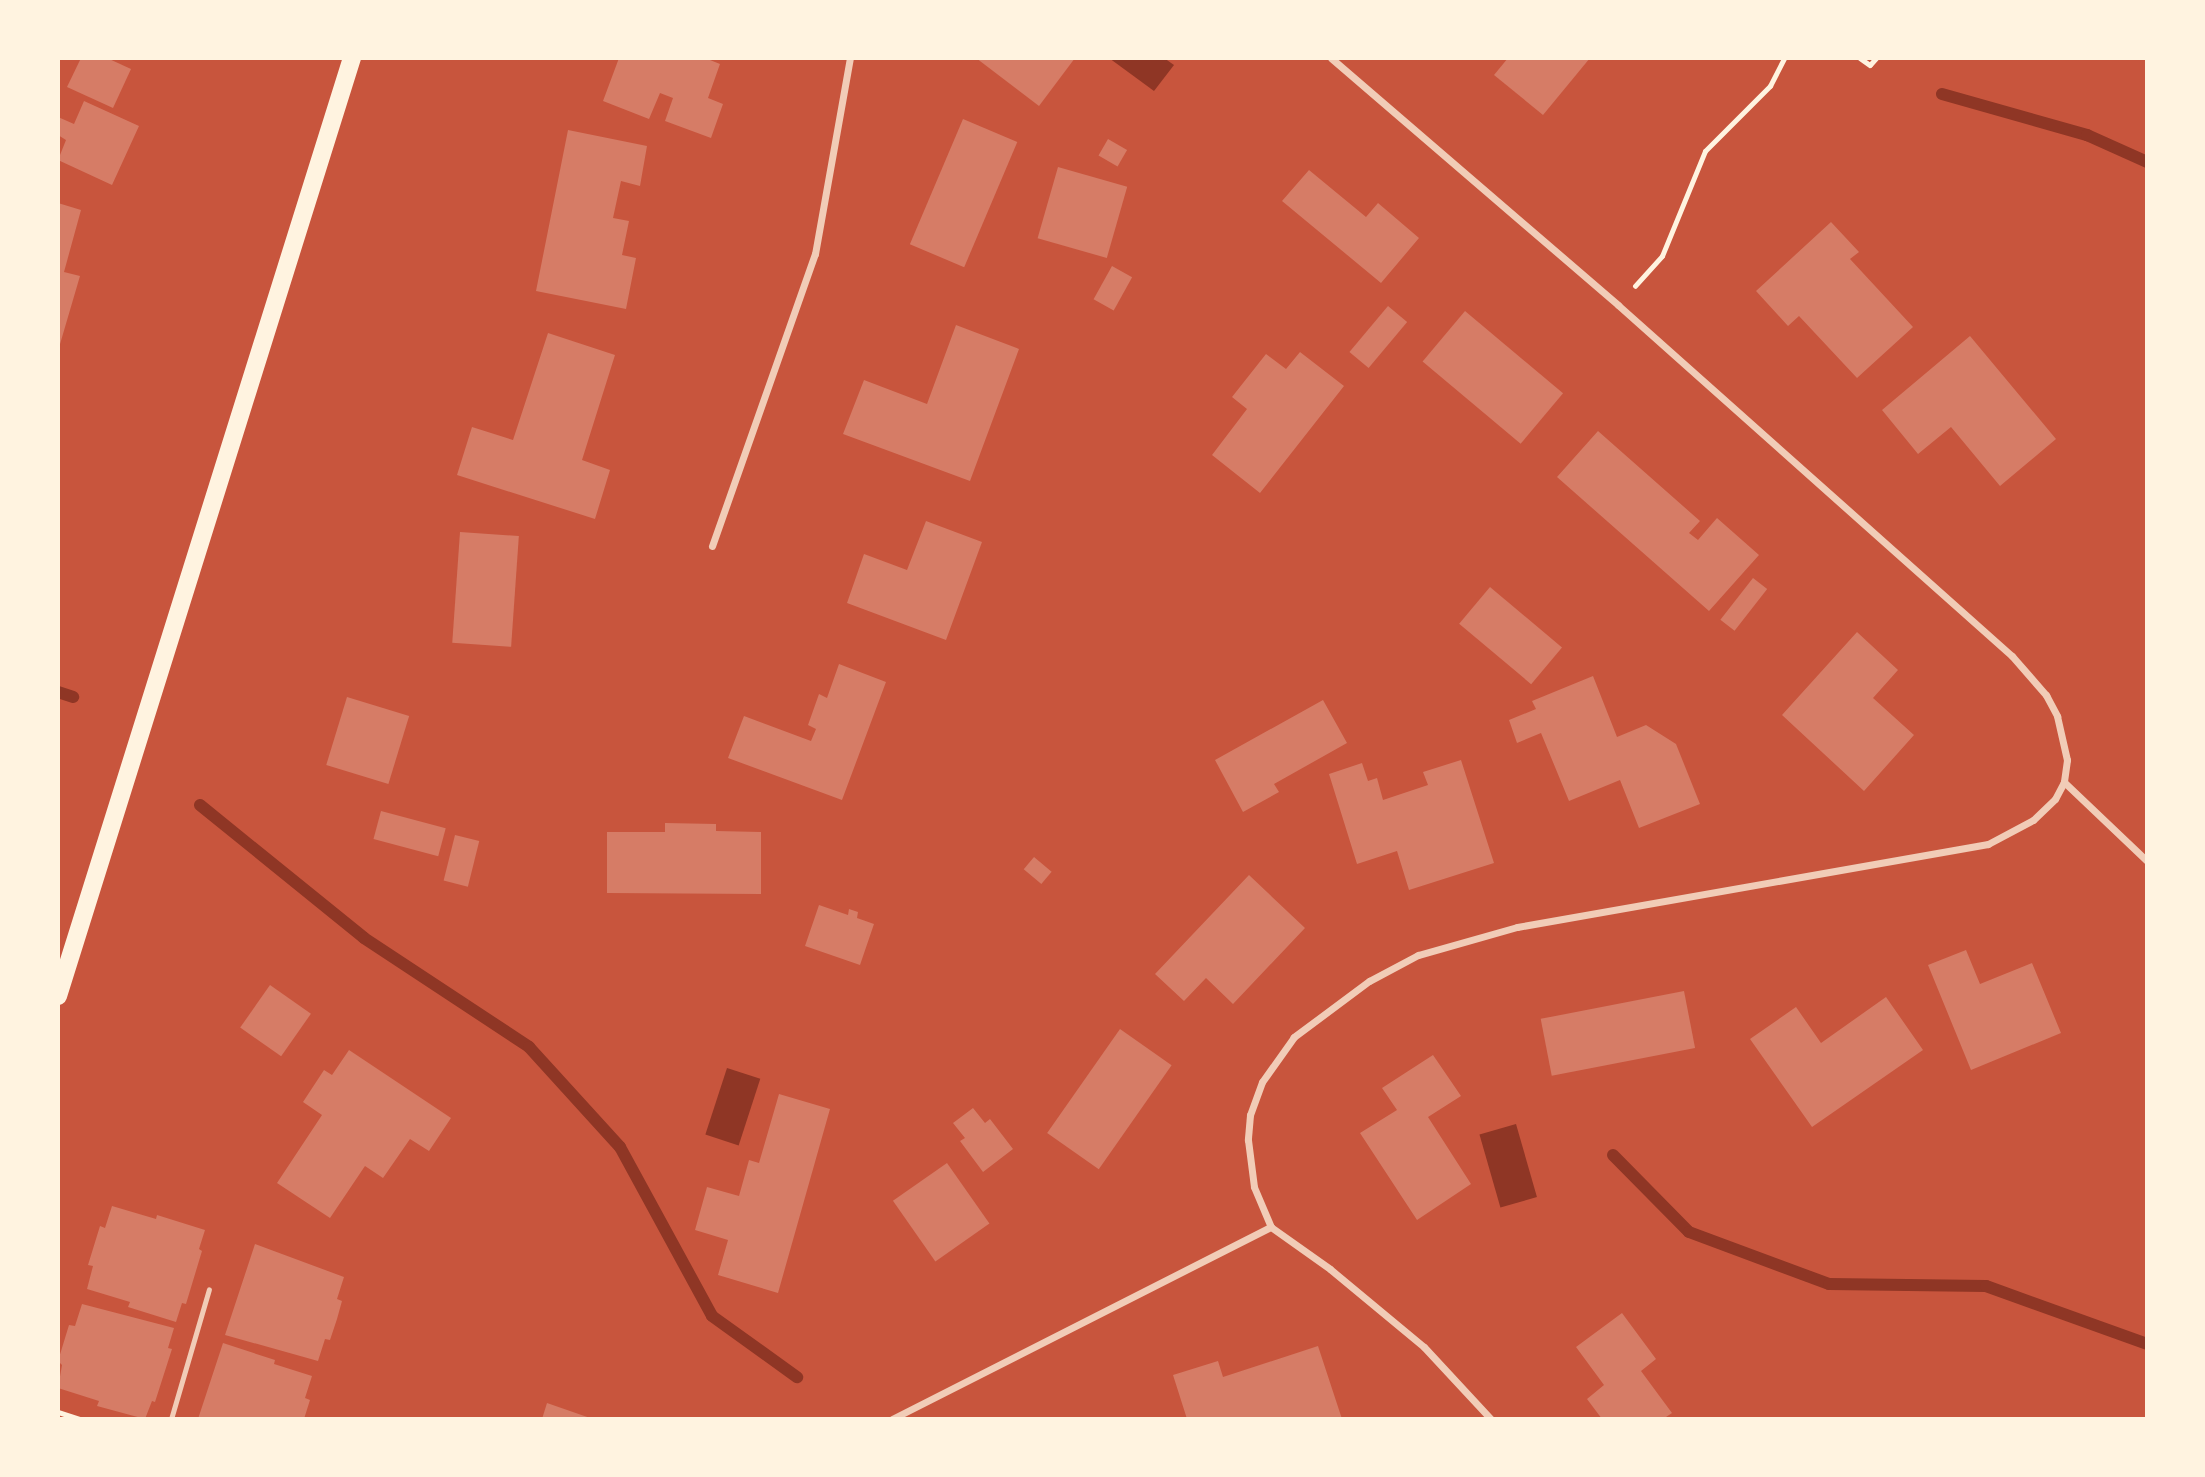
<!DOCTYPE html>
<style>
body{margin:0}
#map{position:relative;width:2205px;height:1477px;overflow:hidden;background:#c8553d;font-family:"Fira Sans Condensed",sans-serif}
div>[style]{position:absolute}
.water>*{inset:0;background:#8f3625;transform-origin:0 0}
.stream>*{height:12px;margin:-6px;padding:0 6px;transform-origin:6px;border-radius:6px;background:#8f3625}
.building>*{inset:0;background:#d67c66;transform-origin:0 0}
.path>*{height:4.5px;margin:-2.25px;padding:0 2.25px;transform-origin:2.25px;border-radius:2.25px;background:#fff3e0}
.service>*{height:5px;margin:-2.5px;padding:0 2.5px;transform-origin:2.5px;border-radius:2.5px;background:#f1ccb7}
.minor>*{height:7px;margin:-3.5px;padding:0 3.5px;transform-origin:3.5px;border-radius:3.5px;background:#f1ccb7}
.primary>*{height:18px;margin:-9px;padding:0 9px;transform-origin:9px;border-radius:9px;background:#fff3e0}
span{translate:-50% -50%;white-space:nowrap;text-align:center;line-height:1.15;-webkit-text-stroke:6px #fff3e0;paint-order:stroke}
.frame{position:absolute;inset:0;border:60px solid #fff3e0;pointer-events:none}
</style>
<div id="map">
<div class="water">
<i style="clip-path:polygon(1109px 58px,1164px 58px,1174px 65px,1154px 91px)"></i>
<i style="left:727px;top:1068px;width:35px;height:70px;rotate:18deg"></i>
<i style="left:1516px;top:1124px;width:76px;height:38px;rotate:74deg"></i>
</div>
<div class="stream">
<i style="left:1942px;top:94px;width:151px;rotate:15.8deg"></i>
<i style="left:2087px;top:135px;width:66px;rotate:24.2deg"></i>
<i style="left:58px;top:692px;width:16px;rotate:18deg"></i>
<i style="left:200px;top:805px;width:211px;rotate:39deg"></i>
<i style="left:364px;top:938px;width:198px;rotate:33.4deg"></i>
<i style="left:529px;top:1047px;width:135px;rotate:47.7deg"></i>
<i style="left:620px;top:1147px;width:192px;rotate:61.4deg"></i>
<i style="left:712px;top:1316px;width:105px;rotate:35.7deg"></i>
<i style="left:1613px;top:1155px;width:108px;rotate:45.4deg"></i>
<i style="left:1689px;top:1232px;width:149px;rotate:20.4deg"></i>
<i style="left:1829px;top:1284px;width:157px;rotate:0.7deg"></i>
<i style="left:1986px;top:1286px;width:171px;rotate:19.8deg"></i>
</div>
<div class="building">
<i style="clip-path:polygon(81px 58px,107px 58px,131px 69px,113px 108px,67px 87px)"></i>
<i style="clip-path:polygon(619px 58px,705px 58px,720px 64px,708px 98px,723px 104px,711px 138px,665px 121px,673px 98px,660px 93px,649px 119px,603px 101px)"></i>
<i style="clip-path:polygon(976px 58px,1075px 58px,1039px 106px)"></i>
<i style="clip-path:polygon(1508px 58px,1590px 58px,1543px 115px,1494px 75px)"></i>
<i style="clip-path:polygon(84px 101px,139px 126px,112px 185px,58px 160px,66px 140px,58px 135px,58px 117px,74px 124px)"></i>
<i style="left:963px;top:119px;width:59px;height:136px;rotate:23deg"></i>
<i style="clip-path:polygon(568px 130px,647px 146px,640px 186px,621px 181px,613px 218px,629px 221px,622px 255px,636px 258px,626px 309px,536px 291px)"></i>
<i style="left:1108px;top:139px;width:22px;height:19px;rotate:30deg"></i>
<i style="left:1058px;top:167px;width:72px;height:74px;rotate:16deg"></i>
<i style="clip-path:polygon(1309px 170px,1366px 217px,1378px 203px,1419px 238px,1381px 283px,1282px 201px)"></i>
<i style="clip-path:polygon(58px 203px,81px 210px,64px 272px,80px 276px,58px 351px)"></i>
<i style="clip-path:polygon(1831px 222px,1859px 252px,1850px 259px,1913px 327px,1857px 378px,1799px 316px,1788px 326px,1756px 291px)"></i>
<i style="left:1112px;top:266px;width:23px;height:38px;rotate:29deg"></i>
<i style="left:1388px;top:306px;width:25px;height:60px;rotate:40deg"></i>
<i style="left:1465px;top:311px;width:128px;height:66px;rotate:40deg"></i>
<i style="clip-path:polygon(956px 325px,1019px 349px,970px 481px,843px 434px,864px 380px,927px 404px)"></i>
<i style="clip-path:polygon(548px 333px,615px 355px,582px 460px,610px 470px,595px 519px,457px 475px,472px 427px,513px 440px)"></i>
<i style="clip-path:polygon(1970px 336px,2056px 439px,2000px 486px,1951px 427px,1918px 454px,1882px 410px)"></i>
<i style="clip-path:polygon(1300px 352px,1344px 386px,1260px 493px,1212px 455px,1247px 409px,1232px 397px,1266px 354px,1286px 369px)"></i>
<i style="clip-path:polygon(1598px 431px,1700px 521px,1689px 533px,1698px 540px,1717px 518px,1759px 555px,1709px 611px,1557px 477px)"></i>
<i style="clip-path:polygon(926px 521px,982px 542px,946px 640px,847px 603px,864px 554px,907px 570px)"></i>
<i style="left:460px;top:532px;width:59px;height:111px;rotate:4deg"></i>
<i style="left:1753px;top:578px;width:18px;height:53px;rotate:38deg"></i>
<i style="left:1490px;top:587px;width:94px;height:48px;rotate:40deg"></i>
<i style="clip-path:polygon(1857px 632px,1898px 670px,1873px 698px,1914px 735px,1864px 791px,1782px 715px)"></i>
<i style="clip-path:polygon(839px 664px,886px 682px,842px 800px,728px 758px,744px 716px,811px 741px,816px 729px,808px 725px,819px 694px,827px 698px)"></i>
<i style="clip-path:polygon(1593px 676px,1617px 737px,1646px 725px,1676px 744px,1700px 804px,1639px 828px,1620px 780px,1569px 801px,1541px 733px,1517px 743px,1509px 720px,1536px 709px,1532px 701px)"></i>
<i style="left:347px;top:697px;width:65px;height:71px;rotate:17deg"></i>
<i style="clip-path:polygon(1323px 700px,1347px 743px,1274px 784px,1279px 792px,1243px 812px,1215px 760px)"></i>
<i style="clip-path:polygon(1461px 760px,1494px 863px,1409px 890px,1397px 851px,1357px 864px,1329px 774px,1362px 763px,1368px 781px,1377px 778px,1383px 800px,1428px 785px,1423px 772px)"></i>
<i style="left:381px;top:811px;width:67px;height:29px;rotate:15deg"></i>
<i style="clip-path:polygon(665px 823px,716px 824px,716px 831px,761px 832px,761px 894px,607px 893px,607px 832px,665px 832px)"></i>
<i style="left:455px;top:835px;width:25px;height:47px;rotate:14deg"></i>
<i style="left:1034px;top:857px;width:23px;height:16px;rotate:40deg"></i>
<i style="clip-path:polygon(1249px 875px,1305px 928px,1233px 1004px,1206px 978px,1184px 1001px,1155px 974px)"></i>
<i style="clip-path:polygon(819px 905px,848px 915px,849px 909px,858px 912px,857px 918px,874px 924px,860px 965px,805px 946px)"></i>
<i style="clip-path:polygon(1966px 950px,1980px 984px,2032px 963px,2061px 1033px,1971px 1070px,1928px 965px)"></i>
<i style="left:270px;top:985px;width:50px;height:52px;rotate:35deg"></i>
<i style="left:1684px;top:991px;width:58px;height:146px;rotate:79deg"></i>
<i style="clip-path:polygon(1886px 997px,1923px 1050px,1812px 1127px,1750px 1039px,1796px 1007px,1821px 1043px)"></i>
<i style="left:1120px;top:1029px;width:63px;height:127px;rotate:35deg"></i>
<i style="clip-path:polygon(349px 1050px,451px 1118px,429px 1151px,410px 1139px,383px 1178px,365px 1166px,330px 1218px,277px 1183px,322px 1115px,303px 1102px,324px 1070px,332px 1075px)"></i>
<i style="clip-path:polygon(1433px 1055px,1461px 1096px,1428px 1117px,1471px 1184px,1417px 1220px,1360px 1133px,1397px 1110px,1382px 1088px)"></i>
<i style="clip-path:polygon(779px 1094px,830px 1109px,778px 1293px,718px 1275px,728px 1240px,695px 1230px,707px 1187px,739px 1196px,749px 1160px,759px 1163px)"></i>
<i style="clip-path:polygon(973px 1108px,985px 1123px,990px 1119px,1013px 1149px,983px 1172px,960px 1141px,965px 1138px,953px 1123px)"></i>
<i style="left:947px;top:1163px;width:74px;height:66px;rotate:55deg"></i>
<i style="clip-path:polygon(112px 1206px,156px 1219px,157px 1215px,205px 1230px,199px 1249px,202px 1251px,186px 1304px,182px 1303px,176px 1322px,128px 1307px,130px 1302px,87px 1289px,93px 1266px,88px 1265px,100px 1226px,105px 1228px)"></i>
<i style="clip-path:polygon(255px 1244px,344px 1277px,337px 1299px,342px 1301px,337px 1319px,330px 1340px,325px 1339px,318px 1361px,225px 1335px)"></i>
<i style="clip-path:polygon(82px 1304px,174px 1328px,168px 1348px,172px 1349px,155px 1402px,152px 1401px,145px 1419px,97px 1406px,99px 1401px,58px 1388px,62px 1365px,58px 1361px,69px 1325px,75px 1326px)"></i>
<i style="clip-path:polygon(1622px 1313px,1656px 1359px,1641px 1371px,1672px 1413px,1663px 1419px,1602px 1419px,1587px 1399px,1604px 1385px,1576px 1347px)"></i>
<i style="clip-path:polygon(223px 1343px,275px 1360px,274px 1364px,312px 1376px,305px 1398px,310px 1400px,304px 1419px,198px 1419px)"></i>
<i style="clip-path:polygon(1318px 1346px,1342px 1419px,1187px 1419px,1173px 1375px,1218px 1361px,1223px 1377px)"></i>
<i style="clip-path:polygon(547px 1403px,593px 1419px,542px 1419px)"></i>
</div>
<div class="path">
<i style="left:1860px;top:58px;width:12px;rotate:35deg"></i>
<i style="left:1870px;top:65px;width:9px;rotate:-49deg"></i>
<i style="left:1635px;top:286px;width:40px;rotate:-48deg"></i>
<i style="left:1662px;top:256px;width:113px;rotate:-67.7deg"></i>
<i style="left:1705px;top:151px;width:92px;rotate:-45deg"></i>
<i style="left:1770px;top:86px;width:31px;rotate:-63deg"></i>
<i style="left:58px;top:1412px;width:23px;rotate:18deg"></i>
</div>
<div class="service">
<i style="left:171px;top:1419px;width:135px;rotate:-73.7deg"></i>
</div>
<div class="minor">
<i style="left:1331px;top:58px;width:379px;rotate:40.7deg"></i>
<i style="left:1618px;top:305px;width:528px;rotate:41.7deg"></i>
<i style="left:2012px;top:656px;width:52px;rotate:48.9deg"></i>
<i style="left:2046px;top:695px;width:24px;rotate:62deg"></i>
<i style="left:2057px;top:716px;width:45px;rotate:77.2deg"></i>
<i style="left:2067px;top:760px;width:22px;rotate:98deg"></i>
<i style="left:2064px;top:782px;width:19px;rotate:118deg"></i>
<i style="left:2055px;top:799px;width:30px;rotate:136deg"></i>
<i style="left:2033px;top:820px;width:51px;rotate:151.9deg"></i>
<i style="left:1988px;top:844px;width:478px;rotate:170deg"></i>
<i style="left:1517px;top:927px;width:103px;rotate:164.2deg"></i>
<i style="left:1418px;top:955px;width:55px;rotate:152deg"></i>
<i style="left:1369px;top:981px;width:94px;rotate:143.3deg"></i>
<i style="left:1294px;top:1037px;width:55px;rotate:125.4deg"></i>
<i style="left:1262px;top:1082px;width:35px;rotate:110deg"></i>
<i style="left:1250px;top:1115px;width:25px;rotate:95deg"></i>
<i style="left:1248px;top:1140px;width:47px;rotate:82.7deg"></i>
<i style="left:1254px;top:1187px;width:43px;rotate:67deg"></i>
<i style="left:1271px;top:1227px;width:72px;rotate:35.4deg"></i>
<i style="left:1330px;top:1269px;width:122px;rotate:39.7deg"></i>
<i style="left:1424px;top:1347px;width:98px;rotate:47.1deg"></i>
<i style="left:712px;top:546px;width:310px;rotate:-70.6deg"></i>
<i style="left:815px;top:254px;width:199px;rotate:-79.9deg"></i>
<i style="left:2064px;top:782px;width:115px;rotate:43.6deg"></i>
<i style="left:892px;top:1419px;width:425px;rotate:-26.9deg"></i>
</div>
<div class="primary">
<i style="left:58px;top:996px;width:983px;rotate:-72.6deg"></i>
</div>
<div class="frame"></div>
</div>
